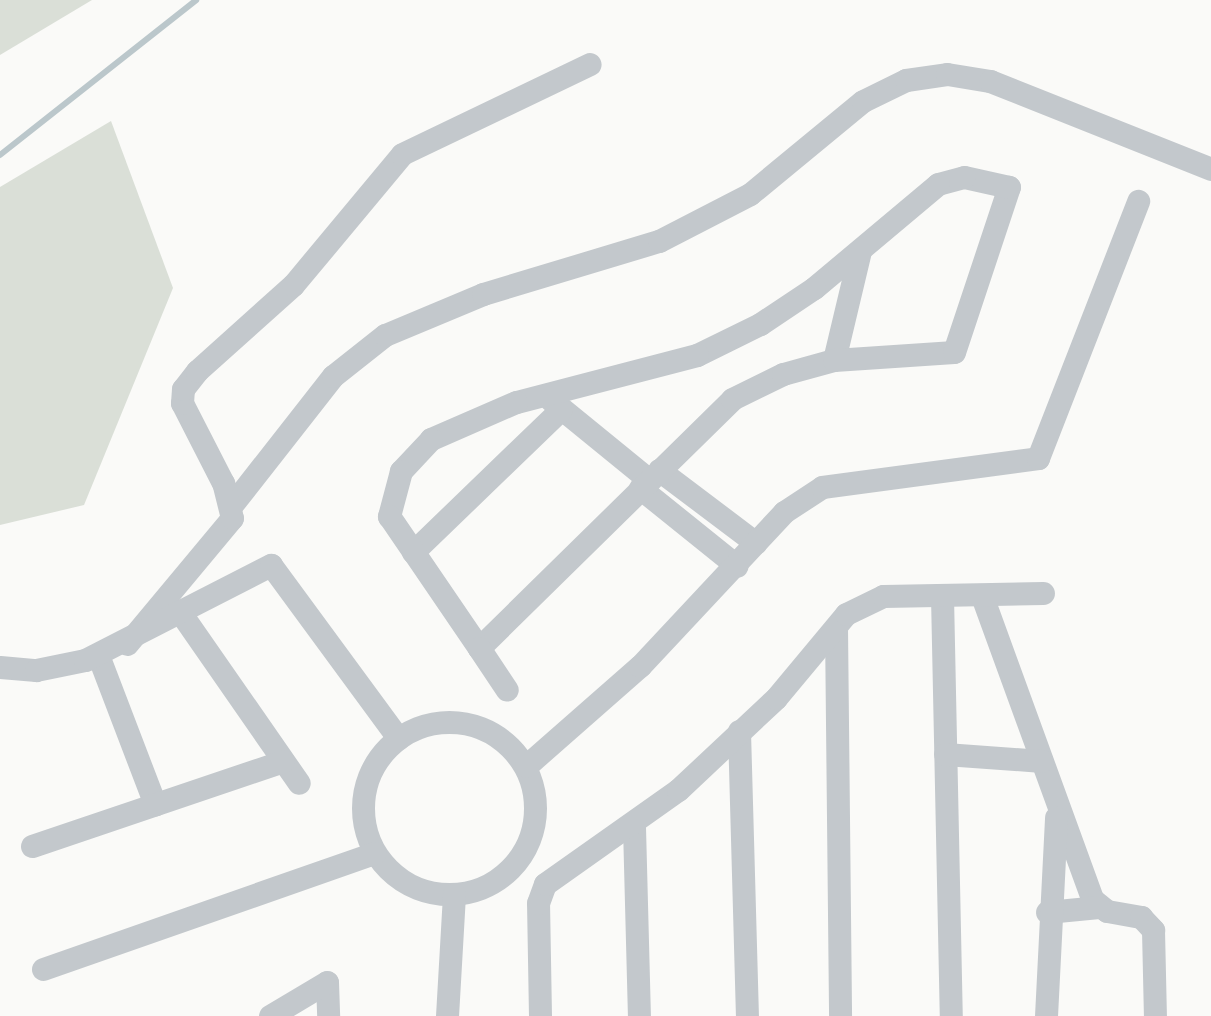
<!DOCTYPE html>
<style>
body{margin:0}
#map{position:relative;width:1211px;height:1016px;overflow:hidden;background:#fafaf8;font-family:Mulish,sans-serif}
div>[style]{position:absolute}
.green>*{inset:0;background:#dadfd7}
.stream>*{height:6px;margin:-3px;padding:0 3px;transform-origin:3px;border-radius:3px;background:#bbc7cb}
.minor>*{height:23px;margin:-11.5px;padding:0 11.5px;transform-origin:11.5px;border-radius:11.5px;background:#c3c8cc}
.minor>.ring{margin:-11.5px;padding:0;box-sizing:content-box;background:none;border:23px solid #c3c8cc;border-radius:50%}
span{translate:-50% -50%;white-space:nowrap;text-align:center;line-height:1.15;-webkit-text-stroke:7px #fff;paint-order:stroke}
</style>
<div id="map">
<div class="green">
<i style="clip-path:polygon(0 0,92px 0,0 55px)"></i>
<i style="clip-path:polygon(111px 121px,173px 288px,84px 505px,0 525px,0 187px)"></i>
</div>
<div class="stream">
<i style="left:0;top:155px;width:250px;rotate:-38.3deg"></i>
</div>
<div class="minor">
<i style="left:834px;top:360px;width:112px;rotate:-76.6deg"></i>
<i style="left:551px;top:400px;width:127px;rotate:39.2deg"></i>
<i style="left:659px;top:470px;width:121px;rotate:37deg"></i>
<i style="left:640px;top:488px;width:124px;rotate:38.8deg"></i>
<i style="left:231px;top:506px;width:165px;rotate:-51.9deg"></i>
<i style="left:333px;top:376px;width:66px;rotate:-38.3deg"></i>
<i style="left:385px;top:335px;width:106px;rotate:-22.7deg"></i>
<i style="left:483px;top:294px;width:184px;rotate:-16.8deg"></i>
<i style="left:659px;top:241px;width:102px;rotate:-27.3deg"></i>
<i style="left:750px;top:194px;width:146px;rotate:-39.5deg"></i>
<i style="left:863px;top:101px;width:48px;rotate:-26deg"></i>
<i style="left:906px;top:80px;width:41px;rotate:-8.3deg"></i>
<i style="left:947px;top:74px;width:44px;rotate:9.2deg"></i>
<i style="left:990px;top:81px;width:238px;rotate:21.7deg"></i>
<i style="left:413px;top:552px;width:206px;rotate:-44deg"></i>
<i style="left:942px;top:596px;width:420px;rotate:88.8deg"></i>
<i style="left:982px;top:596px;width:322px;rotate:70deg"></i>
<i style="left:1092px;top:899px;width:19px;rotate:39deg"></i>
<i style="left:1107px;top:911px;width:35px;rotate:10deg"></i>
<i style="left:1141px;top:917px;width:18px;rotate:47deg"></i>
<i style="left:1153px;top:930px;width:86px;rotate:88.7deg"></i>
<i style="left:180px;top:612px;width:208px;rotate:55.2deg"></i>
<i style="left:836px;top:627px;width:389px;rotate:89.4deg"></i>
<i style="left:127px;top:644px;width:164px;rotate:-50.2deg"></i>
<i style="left:232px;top:518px;width:36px;rotate:-104deg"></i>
<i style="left:223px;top:483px;width:90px;rotate:-117.1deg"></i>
<i style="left:182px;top:403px;width:14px;rotate:-86deg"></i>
<i style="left:183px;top:389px;width:23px;rotate:-52deg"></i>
<i style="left:197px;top:371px;width:129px;rotate:-41.9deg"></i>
<i style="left:293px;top:285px;width:170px;rotate:-50.2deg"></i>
<i style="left:402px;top:154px;width:208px;rotate:-25.6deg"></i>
<i style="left:479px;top:648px;width:355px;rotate:-44.5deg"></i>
<i style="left:732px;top:399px;width:57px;rotate:-26.1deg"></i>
<i style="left:783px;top:374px;width:53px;rotate:-15.4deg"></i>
<i style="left:834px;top:360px;width:120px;rotate:-3.8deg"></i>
<i style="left:954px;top:352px;width:174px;rotate:-71.6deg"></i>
<i style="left:1009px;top:187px;width:46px;rotate:-167.5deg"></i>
<i style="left:964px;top:177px;width:27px;rotate:165deg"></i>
<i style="left:938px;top:184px;width:162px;rotate:140deg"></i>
<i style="left:814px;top:288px;width:65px;rotate:146.3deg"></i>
<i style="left:760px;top:324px;width:70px;rotate:153.8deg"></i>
<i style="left:697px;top:355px;width:187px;rotate:165.4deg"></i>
<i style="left:516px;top:402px;width:93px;rotate:156.5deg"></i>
<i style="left:431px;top:439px;width:44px;rotate:133.2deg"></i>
<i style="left:401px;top:471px;width:47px;rotate:104.9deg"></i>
<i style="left:389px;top:516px;width:160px;rotate:55.7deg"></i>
<i style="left:479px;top:648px;width:50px;rotate:56.3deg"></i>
<i style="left:98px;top:655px;width:160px;rotate:69.1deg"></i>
<i style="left:0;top:667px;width:36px;rotate:5deg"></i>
<i style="left:36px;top:670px;width:50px;rotate:-11.5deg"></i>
<i style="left:85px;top:660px;width:209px;rotate:-27.1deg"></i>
<i style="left:271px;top:565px;width:215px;rotate:53.7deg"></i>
<i class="ring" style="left:363px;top:722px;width:149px;height:149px"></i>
<i style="left:739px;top:731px;width:285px;rotate:88.4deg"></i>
<i style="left:945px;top:754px;width:97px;rotate:4.1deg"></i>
<i style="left:526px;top:766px;width:152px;rotate:-41.3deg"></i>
<i style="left:640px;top:666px;width:211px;rotate:-46.9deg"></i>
<i style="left:784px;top:512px;width:45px;rotate:-33.3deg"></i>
<i style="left:822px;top:487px;width:218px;rotate:-7.6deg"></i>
<i style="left:1038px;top:458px;width:276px;rotate:-68.7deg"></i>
<i style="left:634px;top:827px;width:189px;rotate:88.5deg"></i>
<i style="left:32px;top:846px;width:265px;rotate:-18.7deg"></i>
<i style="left:1047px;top:912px;width:52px;rotate:-5.5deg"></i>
<i style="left:43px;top:969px;width:351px;rotate:-19.3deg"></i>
<i style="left:327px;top:982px;width:34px;rotate:88deg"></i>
<i style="left:270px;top:1016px;width:66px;rotate:-30.8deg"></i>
<i style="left:447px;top:1016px;width:122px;rotate:-86.7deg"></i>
<i style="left:540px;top:1016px;width:113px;rotate:-91deg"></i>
<i style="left:538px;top:903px;width:20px;rotate:-70deg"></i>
<i style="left:545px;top:884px;width:163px;rotate:-35.3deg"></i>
<i style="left:678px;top:790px;width:134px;rotate:-43.2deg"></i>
<i style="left:776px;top:698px;width:109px;rotate:-50.2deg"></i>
<i style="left:846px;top:614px;width:41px;rotate:-25.9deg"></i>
<i style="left:883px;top:596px;width:160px;rotate:-1.1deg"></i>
<i style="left:1046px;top:1016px;width:199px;rotate:-87.1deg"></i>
</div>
</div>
